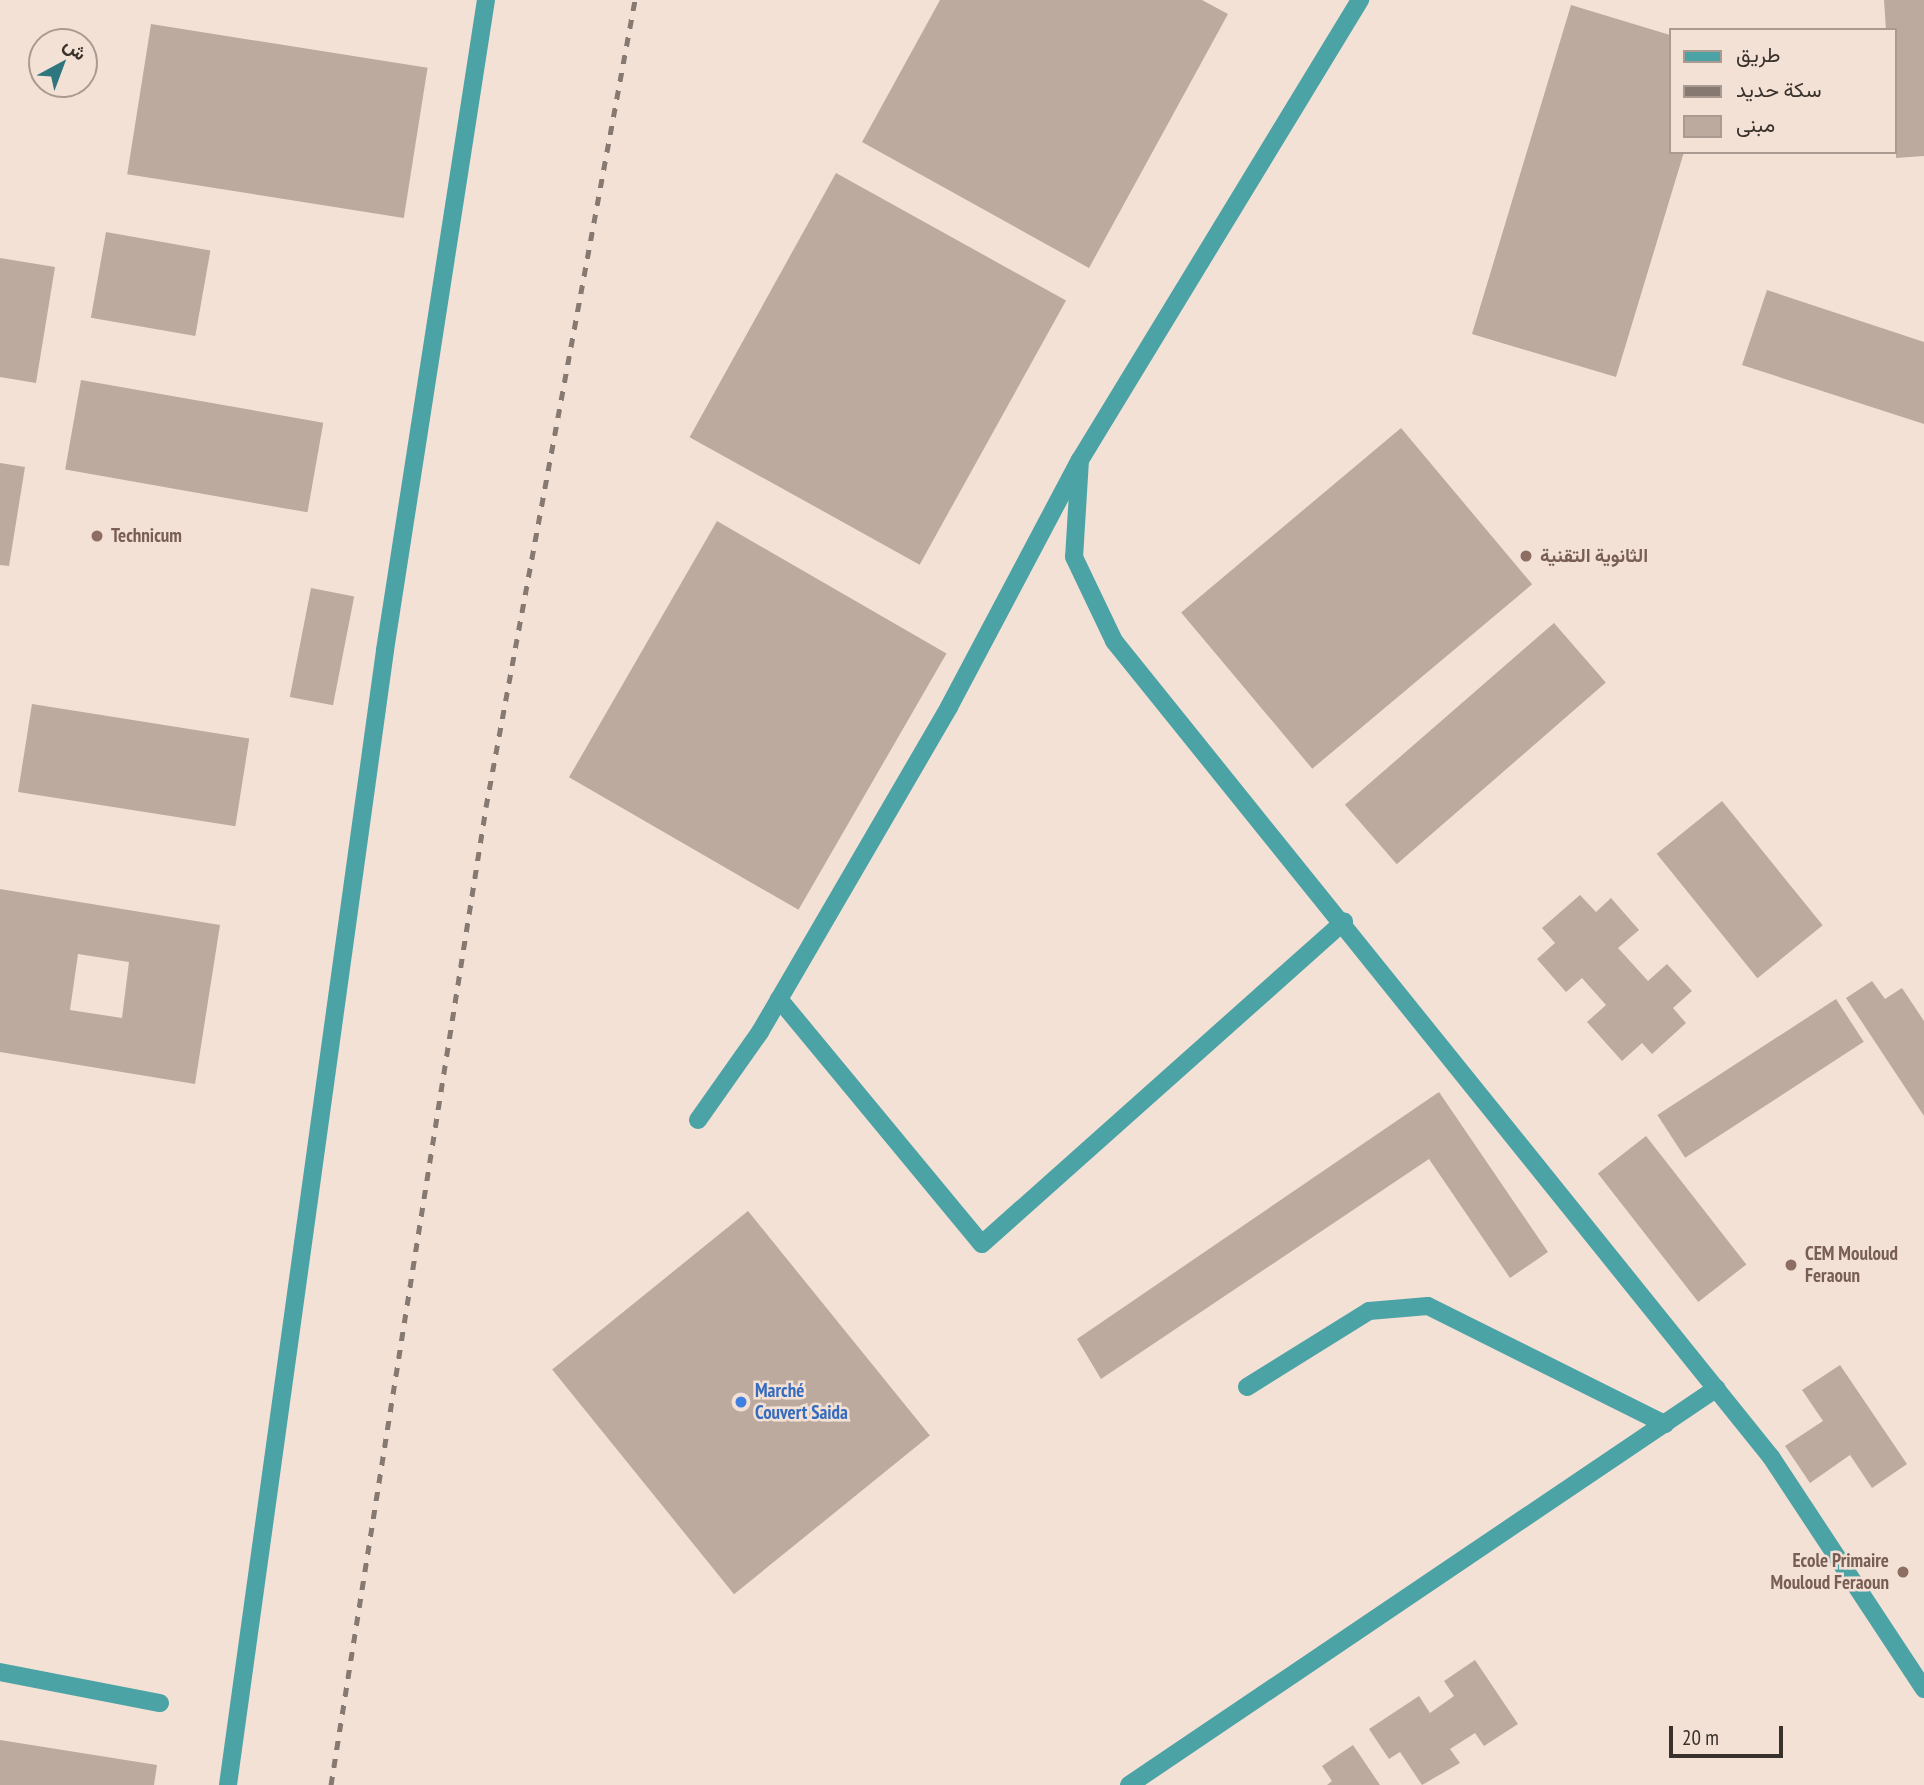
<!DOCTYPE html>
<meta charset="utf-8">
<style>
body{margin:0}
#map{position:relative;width:1924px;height:1785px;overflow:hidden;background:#f4e1d6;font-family:"PT Sans Narrow",Vazirmatn,sans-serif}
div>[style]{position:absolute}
.building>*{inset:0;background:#bcaa9f;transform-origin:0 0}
.minor>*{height:18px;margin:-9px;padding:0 9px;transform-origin:9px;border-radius:9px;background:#4ca3a6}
.rail>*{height:5px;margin-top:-2.5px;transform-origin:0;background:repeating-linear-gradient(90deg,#857971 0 9px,transparent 0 18px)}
.dots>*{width:19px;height:19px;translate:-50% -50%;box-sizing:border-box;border:4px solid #f4e1d6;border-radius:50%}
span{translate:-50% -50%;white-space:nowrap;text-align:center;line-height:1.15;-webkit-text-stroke:5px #f4e1d6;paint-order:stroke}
.education-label{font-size:19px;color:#785e54;font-weight:700}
.left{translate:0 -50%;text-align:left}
.right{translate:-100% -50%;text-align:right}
.shop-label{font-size:19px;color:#366cbe;font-weight:700}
.legend{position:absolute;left:1669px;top:28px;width:228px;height:126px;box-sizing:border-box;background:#f4e1d6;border:2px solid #a99b92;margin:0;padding:9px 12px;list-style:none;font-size:21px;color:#38312c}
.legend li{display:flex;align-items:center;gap:14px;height:35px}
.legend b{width:35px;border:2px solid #a99b92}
.north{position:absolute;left:28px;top:28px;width:70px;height:70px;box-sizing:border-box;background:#f4e1d6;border:2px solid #a99b92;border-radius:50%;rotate:41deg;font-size:19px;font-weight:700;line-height:28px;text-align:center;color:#38312c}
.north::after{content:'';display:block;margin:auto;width:24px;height:32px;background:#2e777e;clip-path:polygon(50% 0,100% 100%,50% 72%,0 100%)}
.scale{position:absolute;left:1669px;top:1726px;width:114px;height:32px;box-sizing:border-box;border:4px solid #38312c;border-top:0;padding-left:9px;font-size:21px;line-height:24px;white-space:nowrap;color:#38312c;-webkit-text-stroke:5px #f4e1d6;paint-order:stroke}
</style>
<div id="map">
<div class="building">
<i style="clip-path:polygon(940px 0,1202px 0,1228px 14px,1089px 268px,862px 142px)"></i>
<i style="clip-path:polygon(1884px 0,1924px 0,1924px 156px,1896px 158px,1894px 30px,1886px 30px)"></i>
<i style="clip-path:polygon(1571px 5px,1670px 35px,1670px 152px,1684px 152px,1616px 377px,1472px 334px)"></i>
<i style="left:151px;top:24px;width:280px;height:152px;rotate:9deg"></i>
<i style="left:836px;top:173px;width:263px;height:302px;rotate:29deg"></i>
<i style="left:106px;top:232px;width:106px;height:87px;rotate:10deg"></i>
<i style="clip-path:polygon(0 258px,55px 267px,36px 383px,0 377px)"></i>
<i style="clip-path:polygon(1767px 290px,1924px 342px,1924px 424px,1742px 365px)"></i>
<i style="left:81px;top:380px;width:246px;height:91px;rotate:10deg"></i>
<i style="left:1401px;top:428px;width:204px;height:287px;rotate:50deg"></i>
<i style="clip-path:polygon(0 463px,25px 467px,9px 566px,0 565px)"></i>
<i style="left:717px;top:521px;width:265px;height:296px;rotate:30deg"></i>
<i style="left:311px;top:588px;width:44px;height:111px;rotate:11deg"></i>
<i style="left:1554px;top:623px;width:79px;height:277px;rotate:49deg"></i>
<i style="left:32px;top:704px;width:220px;height:89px;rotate:9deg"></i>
<i style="left:1722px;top:801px;width:160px;height:84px;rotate:51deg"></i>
<i style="clip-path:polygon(evenodd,0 889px,220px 925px,195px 1084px,0 1052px,0 889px,78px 954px,129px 962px,122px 1018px,70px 1010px,78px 954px)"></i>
<i style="clip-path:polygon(1580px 895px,1596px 912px,1611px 898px,1639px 930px,1618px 948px,1648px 981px,1667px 964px,1692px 991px,1673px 1008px,1686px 1023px,1652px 1054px,1642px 1043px,1622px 1061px,1587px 1022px,1606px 1005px,1582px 978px,1566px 992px,1537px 959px,1555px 943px,1542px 928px)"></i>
<i style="clip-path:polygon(1872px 981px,1885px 999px,1902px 988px,1924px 1021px,1924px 1116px,1846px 998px)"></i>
<i style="left:1836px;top:999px;width:51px;height:213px;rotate:57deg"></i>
<i style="clip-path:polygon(1439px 1092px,1548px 1252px,1510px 1278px,1429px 1159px,1101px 1379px,1077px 1339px)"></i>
<i style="left:1646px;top:1136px;width:163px;height:61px;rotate:52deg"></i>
<i style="left:748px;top:1211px;width:289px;height:252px;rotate:51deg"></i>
<i style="clip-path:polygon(1840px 1365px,1907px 1464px,1872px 1488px,1850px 1455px,1810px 1483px,1785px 1446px,1823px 1421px,1802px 1390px)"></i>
<i style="clip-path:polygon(1475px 1660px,1518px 1724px,1484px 1746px,1475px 1733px,1450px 1749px,1460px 1763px,1422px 1785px,1400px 1752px,1389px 1759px,1369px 1729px,1419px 1696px,1430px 1713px,1454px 1696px,1444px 1681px)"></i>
<i style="clip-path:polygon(0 1740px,157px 1765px,154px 1785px,0 1785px)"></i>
<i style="clip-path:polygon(1353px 1745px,1380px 1785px,1327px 1785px,1332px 1781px,1322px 1766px)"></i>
</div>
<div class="minor">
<i style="left:1080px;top:460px;width:97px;rotate:93.5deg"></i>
<i style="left:1074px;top:557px;width:93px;rotate:64.5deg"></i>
<i style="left:1114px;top:641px;width:1048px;rotate:51.16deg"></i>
<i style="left:1771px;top:1457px;width:278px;rotate:56.6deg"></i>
<i style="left:779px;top:999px;width:318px;rotate:50.4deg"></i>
<i style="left:982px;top:1244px;width:485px;rotate:-41.7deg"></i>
<i style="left:698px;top:1120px;width:108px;rotate:-54.8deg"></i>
<i style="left:760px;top:1032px;width:376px;rotate:-59.8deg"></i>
<i style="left:949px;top:707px;width:280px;rotate:-62.1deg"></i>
<i style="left:1080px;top:460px;width:539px;rotate:-58.67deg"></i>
<i style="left:1247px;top:1387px;width:144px;rotate:-31.9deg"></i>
<i style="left:1369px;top:1311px;width:59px;rotate:-4.8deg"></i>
<i style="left:1428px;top:1306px;width:265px;rotate:26.5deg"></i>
<i style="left:0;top:1672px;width:163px;rotate:11deg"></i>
<i style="left:228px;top:1785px;width:1146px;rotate:-82.12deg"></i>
<i style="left:385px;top:650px;width:658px;rotate:-81.17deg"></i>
<i style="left:1129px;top:1785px;width:709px;rotate:-34.03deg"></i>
</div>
<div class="rail">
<i style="left:331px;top:1785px;width:990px;rotate:-80.99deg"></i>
<i style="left:486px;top:807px;width:821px;rotate:-79.54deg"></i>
</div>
<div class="dots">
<i style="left:97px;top:536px;background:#8d6e63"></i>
<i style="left:1526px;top:556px;background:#8d6e63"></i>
<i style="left:1791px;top:1265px;background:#8d6e63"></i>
<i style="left:741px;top:1402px;background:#3f7fe0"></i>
<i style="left:1903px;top:1572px;background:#8d6e63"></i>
</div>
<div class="education-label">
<span class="left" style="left:111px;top:536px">Technicum</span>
<span class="left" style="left:1540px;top:556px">الثانوية التقنية</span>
<span class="left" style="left:1805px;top:1265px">CEM Mouloud<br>Feraoun</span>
<span class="right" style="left:1889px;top:1572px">Ecole Primaire<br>Mouloud Feraoun</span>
</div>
<div class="shop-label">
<span class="left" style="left:755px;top:1402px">Marché<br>Couvert Saida</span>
</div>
<ul class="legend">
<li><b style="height:9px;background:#4ca3a6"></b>طريق</li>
<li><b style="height:9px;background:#857971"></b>سكة حديد</li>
<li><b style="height:19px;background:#bcaa9f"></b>مبنى</li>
</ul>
<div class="north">ش</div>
<div class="scale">20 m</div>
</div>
